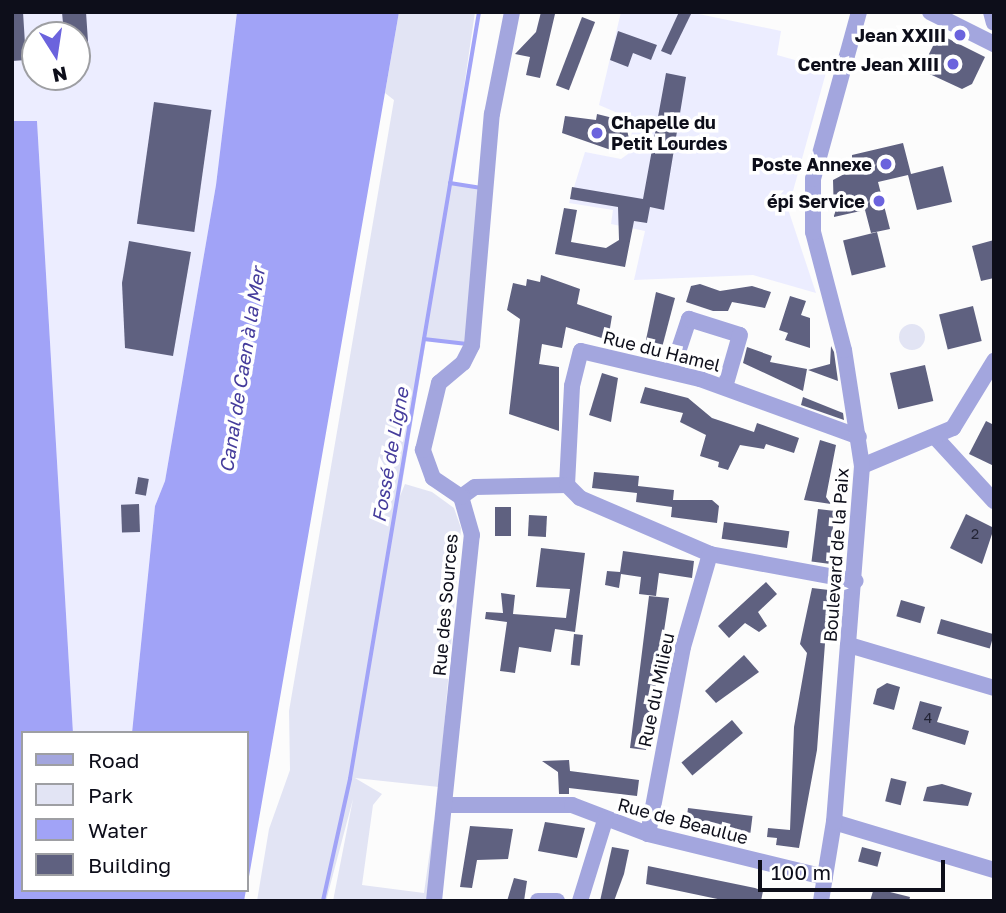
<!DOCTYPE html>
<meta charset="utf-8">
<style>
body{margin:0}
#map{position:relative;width:1006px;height:913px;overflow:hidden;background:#fcfcfc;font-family:"Golos Text",sans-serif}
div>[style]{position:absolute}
.built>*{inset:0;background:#ecedff}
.green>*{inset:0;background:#e2e4f4}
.round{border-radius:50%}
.water>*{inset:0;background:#a1a3f7}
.stream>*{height:3.5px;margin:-1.75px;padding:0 1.75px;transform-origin:1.75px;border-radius:1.75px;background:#a1a3f7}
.building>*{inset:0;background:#5f6180;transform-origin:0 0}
.minor>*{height:16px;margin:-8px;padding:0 8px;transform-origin:8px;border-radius:8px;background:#a3a6de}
.dots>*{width:19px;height:19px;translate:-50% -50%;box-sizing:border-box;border:4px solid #fff;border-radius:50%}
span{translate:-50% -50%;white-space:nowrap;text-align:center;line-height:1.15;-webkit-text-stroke:7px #fff;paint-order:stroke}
.number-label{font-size:14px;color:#222334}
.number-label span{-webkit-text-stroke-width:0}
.poi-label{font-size:18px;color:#0d0e1a;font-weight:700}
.right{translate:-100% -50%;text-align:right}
.left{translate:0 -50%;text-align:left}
.street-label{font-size:18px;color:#0d0e1a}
.water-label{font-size:19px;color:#453c9c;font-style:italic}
.frame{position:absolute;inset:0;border:14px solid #0d0e1a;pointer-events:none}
.legend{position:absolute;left:21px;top:731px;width:228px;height:161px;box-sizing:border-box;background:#fff;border:2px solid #9e9fa3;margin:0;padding:9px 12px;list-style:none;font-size:21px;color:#0d0e1a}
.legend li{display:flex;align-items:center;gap:14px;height:35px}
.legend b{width:35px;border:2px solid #9e9fa3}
.north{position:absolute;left:21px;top:21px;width:70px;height:70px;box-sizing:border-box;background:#fff;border:2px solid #9e9fa3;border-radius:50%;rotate:168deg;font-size:19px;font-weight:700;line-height:28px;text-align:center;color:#0d0e1a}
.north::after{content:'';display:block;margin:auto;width:24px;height:32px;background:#6b63dd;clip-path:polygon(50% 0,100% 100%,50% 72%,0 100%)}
.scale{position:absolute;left:758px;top:860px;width:187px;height:32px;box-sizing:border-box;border:4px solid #0d0e1a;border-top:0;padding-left:9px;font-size:21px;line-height:24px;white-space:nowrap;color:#0d0e1a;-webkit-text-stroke:5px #fff;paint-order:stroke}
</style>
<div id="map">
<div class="built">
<i style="clip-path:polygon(evenodd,12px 12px,237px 12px,216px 185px,165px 481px,155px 506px,132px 733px,73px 733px,37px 121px,12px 121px,12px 12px,35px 35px,77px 35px,77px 77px,35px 77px,35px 35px)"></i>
<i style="clip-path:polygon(621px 12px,689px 12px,781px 31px,777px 55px,827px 69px,788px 209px,816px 293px,753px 275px,634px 280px,645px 231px,611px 224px,613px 210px,569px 203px,585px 152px,621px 159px,628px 154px,634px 120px,599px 105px)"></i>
</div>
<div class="green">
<i style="clip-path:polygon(399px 12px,475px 12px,450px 183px,482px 190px,470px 344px,426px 340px,400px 496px,405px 484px,432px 492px,454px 508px,461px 528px,439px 787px,355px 778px,382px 794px,373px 805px,362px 885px,424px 893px,434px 821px,441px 822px,429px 901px,333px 901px,353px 799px,326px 901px,257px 901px,269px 829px,290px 770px,289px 711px,394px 100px,385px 93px)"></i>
<i class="round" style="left:899px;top:324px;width:26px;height:26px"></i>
</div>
<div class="water">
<i style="clip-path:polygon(237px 12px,399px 12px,247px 888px,247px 733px,132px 733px,155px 506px,165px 481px,216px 185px)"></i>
<i style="clip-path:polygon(12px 121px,37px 121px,73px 733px,23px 733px,23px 890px,246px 890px,244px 901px,12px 901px)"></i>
</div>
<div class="stream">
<i style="left:450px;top:183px;width:30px;rotate:9deg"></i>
<i style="left:424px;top:339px;width:43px;rotate:6.6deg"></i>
<i style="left:323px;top:901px;width:125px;rotate:-77.5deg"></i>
<i style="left:350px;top:779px;width:778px;rotate:-80.45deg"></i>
</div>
<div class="building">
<i style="clip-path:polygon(12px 12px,23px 12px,26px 60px,12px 61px)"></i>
<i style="clip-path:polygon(62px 12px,86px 12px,89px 56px,77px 57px,77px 35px,64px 35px)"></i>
<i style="clip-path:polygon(541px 12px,555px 14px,540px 78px,526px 75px,530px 57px,515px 54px,536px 32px)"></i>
<i style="clip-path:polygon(679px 12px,692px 12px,671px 55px,661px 51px)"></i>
<i style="left:582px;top:17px;width:14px;height:73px;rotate:21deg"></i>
<i style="clip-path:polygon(618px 31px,657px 45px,651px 60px,633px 53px,628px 67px,610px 60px)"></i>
<i style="clip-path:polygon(939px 34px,985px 57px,972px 84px,962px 89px,921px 70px)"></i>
<i style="clip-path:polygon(666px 73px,686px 77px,664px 210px,650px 207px,647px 223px,634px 221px,625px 267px,555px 254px,564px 208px,577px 210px,571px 242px,606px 248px,619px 240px,618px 207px,570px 199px,572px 187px,643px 199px)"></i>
<i style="left:154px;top:102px;width:58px;height:123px;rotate:8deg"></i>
<i style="clip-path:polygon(597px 114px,625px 121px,630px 143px,611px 150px,562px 133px,565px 116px,596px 120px)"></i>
<i style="clip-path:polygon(903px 143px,911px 174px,943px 166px,952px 202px,917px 210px,908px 175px,878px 182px,890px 229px,871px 233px,865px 210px,834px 217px,833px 180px,852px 170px,852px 155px)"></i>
<i style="left:877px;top:232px;width:36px;height:35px;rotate:76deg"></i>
<i style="clip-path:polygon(994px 240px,994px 278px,981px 281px,972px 246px)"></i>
<i style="clip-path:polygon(129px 241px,191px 252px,173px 356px,125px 348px,122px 283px)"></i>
<i style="clip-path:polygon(541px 275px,580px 289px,577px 304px,612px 316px,608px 340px,566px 327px,562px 348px,542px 344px,539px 364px,559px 367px,559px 431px,509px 414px,520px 319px,507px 310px,513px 283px,526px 286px,527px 279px,540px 282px)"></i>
<i style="clip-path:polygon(700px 284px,720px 291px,752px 286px,771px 292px,765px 308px,732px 302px,728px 311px,713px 311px,686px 302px,691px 286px)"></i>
<i style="clip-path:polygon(656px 292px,675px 298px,659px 359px,643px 354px)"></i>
<i style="clip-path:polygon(790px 296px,806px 301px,801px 315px,810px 318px,810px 348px,785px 340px,788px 333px,779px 330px)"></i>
<i style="left:973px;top:306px;width:36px;height:35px;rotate:76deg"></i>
<i style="clip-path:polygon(831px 346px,834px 352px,838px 381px,808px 370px,830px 364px)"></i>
<i style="clip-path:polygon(747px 347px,772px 356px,770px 362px,807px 369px,803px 391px,743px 363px)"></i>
<i style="left:925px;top:365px;width:37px;height:36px;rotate:77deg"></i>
<i style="clip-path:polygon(602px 373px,618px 378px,611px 422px,589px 415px)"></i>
<i style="clip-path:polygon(645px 387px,688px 398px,712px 418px,754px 432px,757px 423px,799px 438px,794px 453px,766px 444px,764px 449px,740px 445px,728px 470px,718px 467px,719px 462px,700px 456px,706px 435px,680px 422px,683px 413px,640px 403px)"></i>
<i style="clip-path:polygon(803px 397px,843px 413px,844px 420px,801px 405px)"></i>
<i style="clip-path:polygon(986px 421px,994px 425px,994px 466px,969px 454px)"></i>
<i style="clip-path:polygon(820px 440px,836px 445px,826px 497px,831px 504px,804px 500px)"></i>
<i style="clip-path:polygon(594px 472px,639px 476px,638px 486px,674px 490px,673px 500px,712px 500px,719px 506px,717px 523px,671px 517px,672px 507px,636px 502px,637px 493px,592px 488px)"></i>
<i style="left:138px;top:477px;width:11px;height:17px;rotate:10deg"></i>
<i style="left:139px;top:504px;width:28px;height:18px;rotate:88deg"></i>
<i style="left:495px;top:507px;width:16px;height:29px"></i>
<i style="left:818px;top:509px;width:17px;height:53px;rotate:7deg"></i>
<i style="clip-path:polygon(966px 514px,994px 528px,982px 564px,950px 548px)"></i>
<i style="left:529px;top:515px;width:18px;height:21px;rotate:3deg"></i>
<i style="left:724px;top:522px;width:66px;height:17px;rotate:8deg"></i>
<i style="clip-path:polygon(541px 548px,585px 553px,575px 632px,555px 629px,551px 652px,519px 647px,515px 673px,500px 671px,507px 622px,485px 619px,486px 612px,503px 613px,501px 593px,515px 595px,513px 614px,566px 618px,570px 589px,536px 587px)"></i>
<i style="clip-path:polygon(623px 551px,694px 561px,692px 578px,659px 573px,656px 596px,639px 594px,641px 577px,621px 574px,619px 588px,605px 585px,607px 571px,620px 572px)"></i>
<i style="clip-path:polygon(766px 582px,777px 594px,758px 612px,767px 626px,759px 632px,745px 623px,729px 638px,718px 626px)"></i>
<i style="clip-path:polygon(812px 588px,829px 590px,817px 750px,799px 848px,776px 845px,777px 838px,767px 837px,768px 828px,790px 830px,794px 727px,807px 653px,800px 644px)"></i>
<i style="clip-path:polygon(649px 596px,669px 598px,646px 750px,630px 748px)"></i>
<i style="left:901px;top:600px;width:25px;height:17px;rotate:16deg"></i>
<i style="left:941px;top:619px;width:55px;height:15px;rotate:16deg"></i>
<i style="left:574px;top:634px;width:9px;height:31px;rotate:6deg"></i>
<i style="clip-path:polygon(744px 655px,759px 672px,716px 703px,705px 691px)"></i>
<i style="clip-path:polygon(887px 683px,900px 687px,894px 710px,873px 704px,877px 689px)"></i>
<i style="clip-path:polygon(920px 701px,942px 707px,937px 722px,969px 731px,965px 745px,912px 729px)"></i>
<i style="left:732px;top:720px;width:17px;height:66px;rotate:50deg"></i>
<i style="clip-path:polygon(569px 760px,570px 771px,639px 780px,637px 796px,569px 788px,569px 794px,559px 794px,558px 772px,542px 761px)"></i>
<i style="left:891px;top:778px;width:16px;height:24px;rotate:14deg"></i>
<i style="clip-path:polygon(942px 784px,972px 793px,968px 806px,923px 801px,927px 787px)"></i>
<i style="left:688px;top:808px;width:65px;height:17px;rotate:7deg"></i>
<i style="clip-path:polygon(545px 822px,585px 828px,577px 858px,538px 851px)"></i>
<i style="clip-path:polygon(470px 826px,513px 829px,508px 859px,477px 860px,472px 888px,460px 887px)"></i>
<i style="clip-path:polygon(612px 847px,629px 850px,624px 874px,614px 901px,600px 901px)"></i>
<i style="left:862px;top:847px;width:20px;height:15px;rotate:15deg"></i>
<i style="clip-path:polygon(648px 866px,755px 888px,763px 891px,761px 901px,727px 901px,646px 884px)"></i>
<i style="clip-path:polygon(514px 878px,527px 881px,524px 901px,507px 901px)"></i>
<i style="clip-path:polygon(874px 888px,910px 897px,909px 901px,870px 901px)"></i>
</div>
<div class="minor">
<i style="left:930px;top:12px;width:72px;rotate:26.6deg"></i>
<i style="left:991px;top:12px;width:11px;rotate:75deg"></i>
<i style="left:672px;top:370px;width:54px;rotate:-71.6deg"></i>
<i style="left:689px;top:319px;width:53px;rotate:17.4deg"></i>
<i style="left:740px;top:335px;width:54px;rotate:106.1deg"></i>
<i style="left:936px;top:438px;width:86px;rotate:47.4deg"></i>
<i style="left:862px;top:466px;width:99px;rotate:-22.7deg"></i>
<i style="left:953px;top:428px;width:79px;rotate:-58.5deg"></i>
<i style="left:567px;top:485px;width:99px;rotate:-87.1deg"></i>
<i style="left:572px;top:386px;width:36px;rotate:-76deg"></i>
<i style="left:581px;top:351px;width:122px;rotate:13.2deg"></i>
<i style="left:700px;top:379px;width:169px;rotate:20deg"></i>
<i style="left:461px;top:497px;width:17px;rotate:-36deg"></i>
<i style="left:475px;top:487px;width:92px;rotate:-1.2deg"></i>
<i style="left:567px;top:485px;width:18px;rotate:45deg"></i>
<i style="left:580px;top:498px;width:142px;rotate:23.3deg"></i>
<i style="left:710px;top:554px;width:148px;rotate:10.5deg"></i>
<i style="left:849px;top:645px;width:151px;rotate:16.5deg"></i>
<i style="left:449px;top:805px;width:123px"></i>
<i style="left:572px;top:805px;width:81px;rotate:20.9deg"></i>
<i style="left:648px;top:834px;width:182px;rotate:13.7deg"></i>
<i style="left:834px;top:822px;width:167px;rotate:16.7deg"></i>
<i style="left:648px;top:834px;width:190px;rotate:-79.4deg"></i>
<i style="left:683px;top:647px;width:97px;rotate:-73.8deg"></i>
<i style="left:434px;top:901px;width:368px;rotate:-84.1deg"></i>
<i style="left:472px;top:535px;width:40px;rotate:-106deg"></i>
<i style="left:461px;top:497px;width:34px;rotate:-146deg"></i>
<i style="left:433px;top:478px;width:30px;rotate:-110deg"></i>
<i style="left:423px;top:450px;width:69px;rotate:-76.6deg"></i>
<i style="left:439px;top:383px;width:31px;rotate:-40deg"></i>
<i style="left:463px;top:363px;width:20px;rotate:-63deg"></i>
<i style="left:472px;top:345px;width:232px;rotate:-85.1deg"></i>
<i style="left:492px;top:114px;width:104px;rotate:-78.9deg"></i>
<i style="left:538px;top:901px;width:19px"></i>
<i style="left:580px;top:901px;width:85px;rotate:-72.8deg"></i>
<i style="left:821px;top:901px;width:80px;rotate:-80.7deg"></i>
<i style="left:834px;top:822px;width:357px;rotate:-85.5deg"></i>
<i style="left:862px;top:466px;width:117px;rotate:-98.8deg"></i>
<i style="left:844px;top:350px;width:122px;rotate:-104.7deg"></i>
<i style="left:813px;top:232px;width:53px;rotate:-90deg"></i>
<i style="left:813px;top:179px;width:173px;rotate:-74.6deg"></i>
</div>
<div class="dots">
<i style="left:960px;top:35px;background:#6b63dd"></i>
<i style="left:953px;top:64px;background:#6b63dd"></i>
<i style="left:597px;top:133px;background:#6b63dd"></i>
<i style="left:886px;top:164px;background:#6b63dd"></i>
<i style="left:879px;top:201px;background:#6b63dd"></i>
</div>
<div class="number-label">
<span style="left:975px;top:534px">2</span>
<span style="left:928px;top:718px">4</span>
</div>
<div class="poi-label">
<span class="right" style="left:946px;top:35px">Jean XXIII</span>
<span class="right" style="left:939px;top:64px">Centre Jean XIII</span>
<span class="left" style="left:611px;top:133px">Chapelle du<br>Petit Lourdes</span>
<span class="right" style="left:872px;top:164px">Poste Annexe</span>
<span class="right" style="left:865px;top:201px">épi Service</span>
</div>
<div class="street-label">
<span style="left:662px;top:351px;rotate:14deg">Rue du Hamel</span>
<span style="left:836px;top:555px;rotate:-86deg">Boulevard de la Paix</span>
<span style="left:445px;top:605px;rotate:-85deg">Rue des Sources</span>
<span style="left:656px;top:690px;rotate:-78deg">Rue du Milieu</span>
<span style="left:683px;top:821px;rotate:15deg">Rue de Beaulue</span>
</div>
<div class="water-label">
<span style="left:242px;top:370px;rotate:-81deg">Canal de Caen à la Mer</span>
<span style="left:390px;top:455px;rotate:-80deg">Fossé de Ligne</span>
</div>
<div class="frame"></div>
<ul class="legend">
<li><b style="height:9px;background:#a3a6de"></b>Road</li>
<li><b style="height:19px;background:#e2e4f4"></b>Park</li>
<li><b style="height:19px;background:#a1a3f7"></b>Water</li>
<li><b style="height:19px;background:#5f6180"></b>Building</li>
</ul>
<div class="north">N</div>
<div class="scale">100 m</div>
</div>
